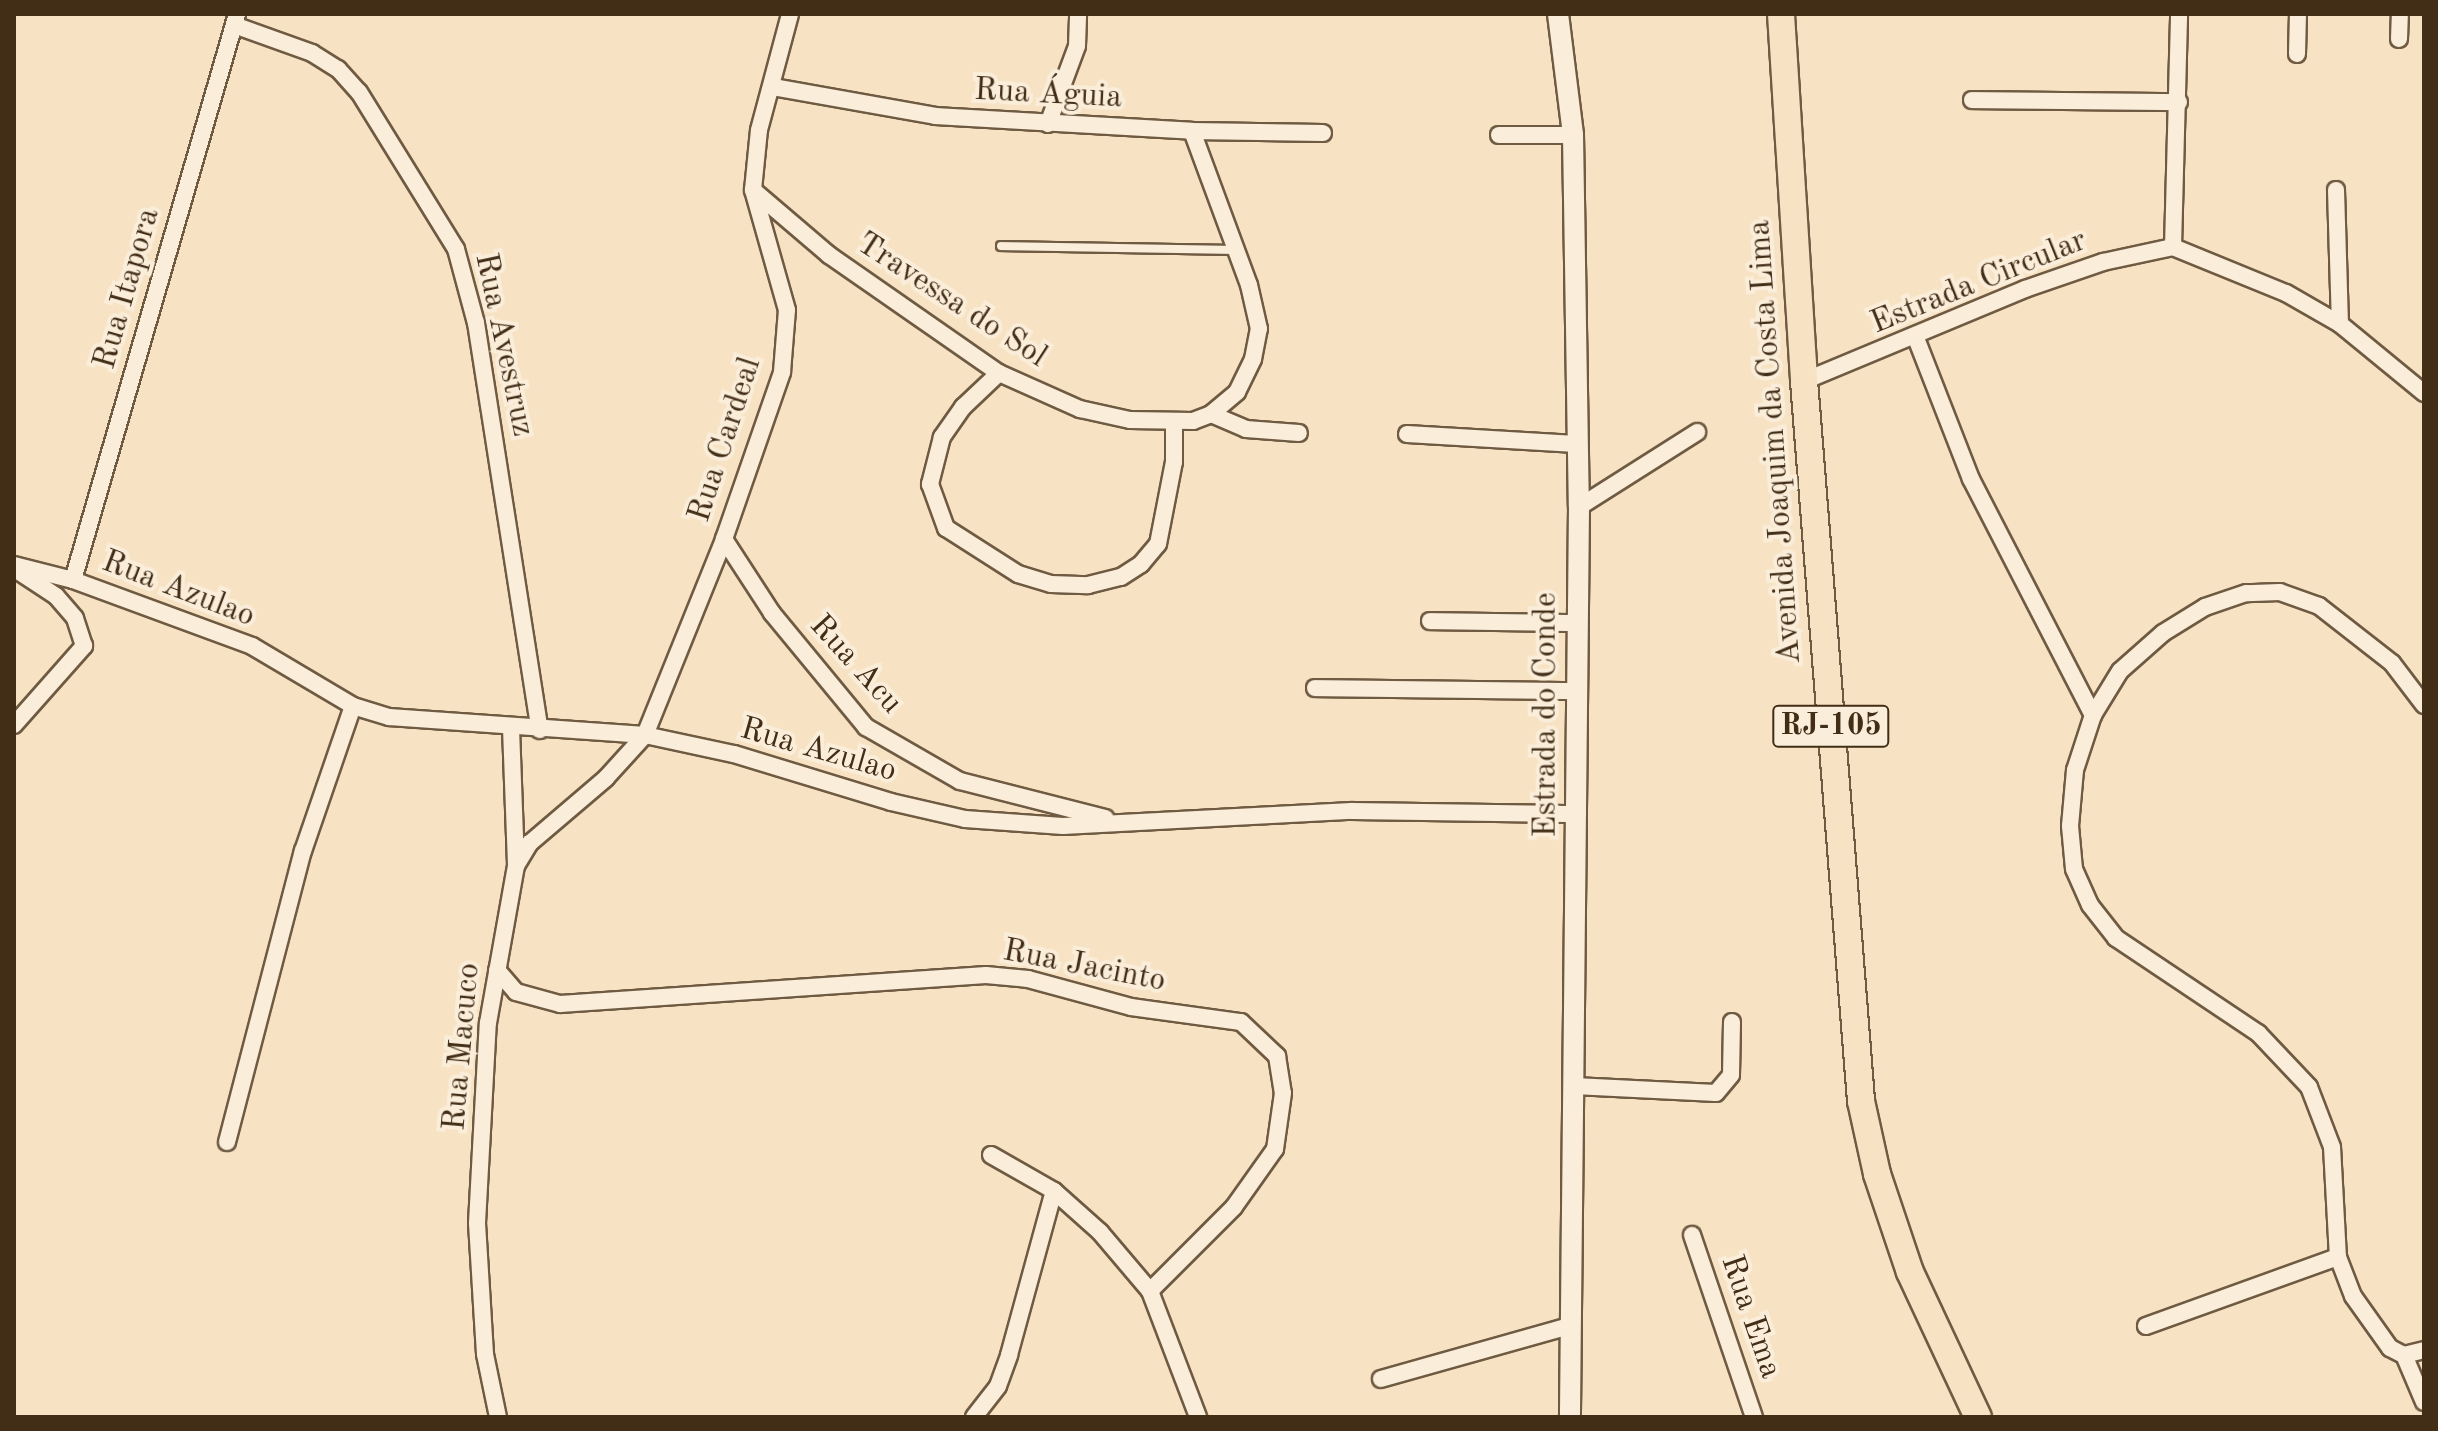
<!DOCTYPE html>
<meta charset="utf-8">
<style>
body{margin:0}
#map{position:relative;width:2438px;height:1431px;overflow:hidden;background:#f7e3c4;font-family:"Old Standard TT",serif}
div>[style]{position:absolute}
.roads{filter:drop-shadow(2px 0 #6f5a42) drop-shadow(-2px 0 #6f5a42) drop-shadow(0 2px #6f5a42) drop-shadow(0 -2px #6f5a42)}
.service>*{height:8px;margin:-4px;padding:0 4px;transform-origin:4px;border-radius:4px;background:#faedd9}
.minor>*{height:16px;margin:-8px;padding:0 8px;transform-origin:8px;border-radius:8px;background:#faedd9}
.tertiary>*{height:20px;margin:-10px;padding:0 10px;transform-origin:10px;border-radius:10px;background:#faedd9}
.primary>*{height:26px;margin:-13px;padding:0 13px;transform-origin:13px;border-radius:13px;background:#f7e3c4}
span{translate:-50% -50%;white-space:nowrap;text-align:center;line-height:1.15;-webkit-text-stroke:8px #faedd9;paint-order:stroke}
.shield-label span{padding:2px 6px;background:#faedd9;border:2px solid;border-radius:6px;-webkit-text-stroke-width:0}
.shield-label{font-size:30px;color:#422d17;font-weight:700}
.street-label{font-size:32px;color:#422d17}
.frame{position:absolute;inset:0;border:16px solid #422d17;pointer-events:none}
</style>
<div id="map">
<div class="roads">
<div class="service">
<i style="left:1001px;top:246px;width:232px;rotate:1deg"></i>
</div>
<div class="minor">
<i style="left:234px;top:25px;width:83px;rotate:19.7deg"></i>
<i style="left:312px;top:53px;width:31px;rotate:32deg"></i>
<i style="left:338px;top:69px;width:31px;rotate:48deg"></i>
<i style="left:359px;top:92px;width:185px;rotate:58.3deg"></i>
<i style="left:456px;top:249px;width:77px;rotate:74.9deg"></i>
<i style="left:476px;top:323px;width:412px;rotate:81.1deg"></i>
<i style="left:2399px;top:39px;width:25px;rotate:-88deg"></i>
<i style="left:2297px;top:54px;width:40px;rotate:-88.6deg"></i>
<i style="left:773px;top:87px;width:165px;rotate:10.1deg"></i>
<i style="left:935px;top:116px;width:257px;rotate:3.3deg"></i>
<i style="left:1192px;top:131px;width:131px;rotate:0.9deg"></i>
<i style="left:1972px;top:100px;width:207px;rotate:0.6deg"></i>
<i style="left:1048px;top:124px;width:83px;rotate:-69.6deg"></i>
<i style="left:1077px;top:46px;width:32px;rotate:-88deg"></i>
<i style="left:1499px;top:135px;width:74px"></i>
<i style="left:753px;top:190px;width:100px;rotate:40.5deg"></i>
<i style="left:829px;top:255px;width:207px;rotate:34.8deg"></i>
<i style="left:999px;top:373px;width:89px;rotate:24deg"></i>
<i style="left:1080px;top:409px;width:51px;rotate:12.4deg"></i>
<i style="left:1130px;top:420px;width:63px;rotate:0.9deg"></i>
<i style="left:1193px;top:421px;width:19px;rotate:-21deg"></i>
<i style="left:1211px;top:414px;width:34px;rotate:-40deg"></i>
<i style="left:1237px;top:392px;width:37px;rotate:-64deg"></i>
<i style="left:1253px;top:359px;width:31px;rotate:-79deg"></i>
<i style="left:1259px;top:329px;width:45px;rotate:-102.8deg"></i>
<i style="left:1249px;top:285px;width:164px;rotate:-110.3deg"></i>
<i style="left:2336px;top:190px;width:134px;rotate:88.3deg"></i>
<i style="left:2173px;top:247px;width:233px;rotate:-88.5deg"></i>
<i style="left:1916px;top:338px;width:151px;rotate:68.7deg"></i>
<i style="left:1971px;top:479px;width:266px;rotate:62.7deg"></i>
<i style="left:999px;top:373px;width:50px;rotate:136.6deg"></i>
<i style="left:963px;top:407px;width:37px;rotate:125deg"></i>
<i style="left:942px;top:437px;width:49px;rotate:104.3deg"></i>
<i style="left:930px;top:484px;width:47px;rotate:70deg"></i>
<i style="left:946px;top:528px;width:85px;rotate:32.6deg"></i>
<i style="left:1018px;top:574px;width:34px;rotate:17deg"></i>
<i style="left:1051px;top:584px;width:37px;rotate:2deg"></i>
<i style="left:1088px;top:585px;width:34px;rotate:-14deg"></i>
<i style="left:1121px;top:577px;width:24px;rotate:-33deg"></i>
<i style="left:1141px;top:564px;width:26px;rotate:-50deg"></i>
<i style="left:1158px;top:544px;width:84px;rotate:-79deg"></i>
<i style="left:1174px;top:462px;width:38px;rotate:-90deg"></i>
<i style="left:1804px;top:381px;width:239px;rotate:-22.6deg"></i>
<i style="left:2025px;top:289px;width:83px;rotate:-19.1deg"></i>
<i style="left:2103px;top:262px;width:72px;rotate:-12.1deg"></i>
<i style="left:2173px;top:247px;width:122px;rotate:22.2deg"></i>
<i style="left:2286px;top:293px;width:62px;rotate:29.9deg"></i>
<i style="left:2340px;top:324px;width:109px;rotate:39.4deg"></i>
<i style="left:1211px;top:414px;width:38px;rotate:23deg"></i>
<i style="left:1246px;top:429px;width:53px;rotate:4.3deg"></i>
<i style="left:1407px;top:434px;width:169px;rotate:3.4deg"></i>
<i style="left:1579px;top:507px;width:140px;rotate:-32.4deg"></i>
<i style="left:724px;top:539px;width:88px;rotate:57deg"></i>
<i style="left:772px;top:613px;width:148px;rotate:50.5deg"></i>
<i style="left:866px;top:727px;width:108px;rotate:29.9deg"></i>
<i style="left:960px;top:781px;width:150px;rotate:14.3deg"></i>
<i style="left:14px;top:565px;width:61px;rotate:14.3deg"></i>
<i style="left:73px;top:580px;width:191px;rotate:20.2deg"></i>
<i style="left:252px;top:646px;width:117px;rotate:30.7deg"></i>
<i style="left:353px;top:706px;width:38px;rotate:17deg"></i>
<i style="left:389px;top:717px;width:257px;rotate:4deg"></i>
<i style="left:645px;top:735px;width:91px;rotate:12.1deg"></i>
<i style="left:734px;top:754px;width:164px;rotate:17deg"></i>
<i style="left:891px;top:802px;width:76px;rotate:12.9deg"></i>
<i style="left:965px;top:819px;width:98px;rotate:4.1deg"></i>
<i style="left:1063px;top:826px;width:289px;rotate:-3deg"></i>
<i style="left:1352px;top:811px;width:226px;rotate:0.8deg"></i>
<i style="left:73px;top:580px;width:589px;rotate:-73.84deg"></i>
<i style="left:1430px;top:621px;width:147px;rotate:0.8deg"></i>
<i style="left:1315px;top:688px;width:261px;rotate:0.7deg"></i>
<i style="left:2424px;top:705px;width:53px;rotate:-127.3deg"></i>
<i style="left:2392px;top:663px;width:93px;rotate:-142deg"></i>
<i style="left:2319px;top:606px;width:41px;rotate:-160.3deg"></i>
<i style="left:2280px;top:592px;width:34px;rotate:178deg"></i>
<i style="left:2246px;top:593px;width:43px;rotate:161.1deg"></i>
<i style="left:2205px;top:607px;width:49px;rotate:148.2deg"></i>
<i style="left:2163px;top:633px;width:57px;rotate:138.5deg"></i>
<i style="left:2120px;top:671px;width:52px;rotate:121.5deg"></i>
<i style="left:2093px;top:715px;width:58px;rotate:108.1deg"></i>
<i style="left:2075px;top:770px;width:56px;rotate:95.1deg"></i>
<i style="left:2070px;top:826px;width:43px;rotate:84.7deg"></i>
<i style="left:2074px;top:869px;width:39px;rotate:66deg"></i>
<i style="left:2090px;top:905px;width:42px;rotate:51.8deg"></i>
<i style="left:2116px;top:938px;width:171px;rotate:33.8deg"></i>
<i style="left:2258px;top:1033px;width:74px;rotate:46.6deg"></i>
<i style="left:2309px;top:1087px;width:64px;rotate:69deg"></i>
<i style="left:2332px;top:1147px;width:110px;rotate:86.9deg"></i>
<i style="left:2338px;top:1257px;width:42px;rotate:69deg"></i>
<i style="left:2353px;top:1296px;width:64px;rotate:54.6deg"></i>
<i style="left:2390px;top:1348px;width:16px;rotate:27deg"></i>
<i style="left:2404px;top:1355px;width:21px;rotate:-14deg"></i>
<i style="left:14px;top:725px;width:106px;rotate:-48.5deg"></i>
<i style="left:84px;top:646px;width:29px;rotate:-108deg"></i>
<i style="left:75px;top:618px;width:29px;rotate:-131deg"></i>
<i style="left:56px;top:596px;width:45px;rotate:-146.7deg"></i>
<i style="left:511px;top:728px;width:138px;rotate:87.9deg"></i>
<i style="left:497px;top:970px;width:29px;rotate:49deg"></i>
<i style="left:516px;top:992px;width:46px;rotate:15.3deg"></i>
<i style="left:560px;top:1004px;width:427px;rotate:-3.9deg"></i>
<i style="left:986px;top:975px;width:42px;rotate:5.4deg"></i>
<i style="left:1028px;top:979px;width:107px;rotate:15.2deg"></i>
<i style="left:1131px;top:1007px;width:111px;rotate:7.8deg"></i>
<i style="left:1241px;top:1022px;width:50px;rotate:43.4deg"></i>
<i style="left:1277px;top:1056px;width:37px;rotate:81deg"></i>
<i style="left:1283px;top:1093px;width:57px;rotate:98.1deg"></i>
<i style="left:1275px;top:1149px;width:71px;rotate:125.3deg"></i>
<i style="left:1234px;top:1207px;width:119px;rotate:135deg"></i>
<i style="left:1574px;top:1086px;width:142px;rotate:2.8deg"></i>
<i style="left:1716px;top:1093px;width:23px;rotate:-50deg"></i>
<i style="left:1731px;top:1075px;width:53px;rotate:-88.9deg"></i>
<i style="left:227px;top:1142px;width:301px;rotate:-75.4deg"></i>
<i style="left:303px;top:851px;width:153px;rotate:-71deg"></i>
<i style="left:991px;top:1155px;width:73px;rotate:29.7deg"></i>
<i style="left:1054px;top:1191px;width:62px;rotate:41.7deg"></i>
<i style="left:1100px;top:1232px;width:77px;rotate:49.7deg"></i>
<i style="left:1150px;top:1291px;width:135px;rotate:69.1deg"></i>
<i style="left:1692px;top:1235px;width:192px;rotate:71.2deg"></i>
<i style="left:2146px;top:1326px;width:204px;rotate:-19.8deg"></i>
<i style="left:2404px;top:1355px;width:51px;rotate:66.9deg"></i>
<i style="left:1381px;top:1379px;width:195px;rotate:-15.7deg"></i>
<i style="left:498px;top:1417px;width:64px;rotate:-101.7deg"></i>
<i style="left:485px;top:1354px;width:131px;rotate:-93.5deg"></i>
<i style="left:477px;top:1223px;width:200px;rotate:-86.9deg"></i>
<i style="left:488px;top:1023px;width:159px;rotate:-79.9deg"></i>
<i style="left:516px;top:866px;width:27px;rotate:-59deg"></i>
<i style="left:530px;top:843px;width:100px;rotate:-40.5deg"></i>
<i style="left:606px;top:778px;width:58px;rotate:-47.8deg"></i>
<i style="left:645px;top:735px;width:211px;rotate:-68deg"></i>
<i style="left:724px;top:539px;width:177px;rotate:-70.8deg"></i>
<i style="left:782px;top:372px;width:62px;rotate:-85.4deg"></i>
<i style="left:787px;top:310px;width:125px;rotate:-105.8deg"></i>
<i style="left:753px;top:190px;width:60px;rotate:-84.3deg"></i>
<i style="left:759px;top:130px;width:120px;rotate:-75deg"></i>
<i style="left:974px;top:1417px;width:39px;rotate:-52deg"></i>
<i style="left:998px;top:1386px;width:33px;rotate:-70deg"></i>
<i style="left:1009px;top:1355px;width:170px;rotate:-74.7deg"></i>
</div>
<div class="tertiary">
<i style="left:1558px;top:14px;width:122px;rotate:82.9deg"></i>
<i style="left:1573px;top:135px;width:372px;rotate:89.1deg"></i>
<i style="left:1579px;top:507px;width:910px;rotate:90.57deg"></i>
</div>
<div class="primary">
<i style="left:1781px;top:14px;width:368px;rotate:86.4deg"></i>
<i style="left:1804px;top:381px;width:722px;rotate:85.47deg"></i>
<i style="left:1861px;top:1101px;width:75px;rotate:77.6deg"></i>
<i style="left:1877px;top:1174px;width:103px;rotate:71.4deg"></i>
<i style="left:1910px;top:1272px;width:160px;rotate:64.9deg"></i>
</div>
</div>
<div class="shield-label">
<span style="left:1831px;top:726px">RJ-105</span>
</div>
<div class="street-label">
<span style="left:1048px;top:95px;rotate:3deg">Rua Águia</span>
<span style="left:1979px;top:283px;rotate:-22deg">Estrada Circular</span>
<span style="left:128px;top:289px;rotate:-74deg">Rua Itapora</span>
<span style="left:951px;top:301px;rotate:33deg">Travessa do Sol</span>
<span style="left:503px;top:345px;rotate:78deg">Rua Avestruz</span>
<span style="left:726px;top:440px;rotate:-72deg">Rua Cardeal</span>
<span style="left:1776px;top:442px;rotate:-94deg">Avenida Joaquim da Costa Lima</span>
<span style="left:178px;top:590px;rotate:21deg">Rua Azulao</span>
<span style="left:855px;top:665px;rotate:48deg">Rua Acu</span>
<span style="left:1547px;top:715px;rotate:-90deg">Estrada do Conde</span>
<span style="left:818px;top:751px;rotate:16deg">Rua Azulao</span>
<span style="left:1084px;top:967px;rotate:11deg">Rua Jacinto</span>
<span style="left:463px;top:1047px;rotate:-85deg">Rua Macuco</span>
<span style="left:1750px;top:1317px;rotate:71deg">Rua Ema</span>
</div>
<div class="frame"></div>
</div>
